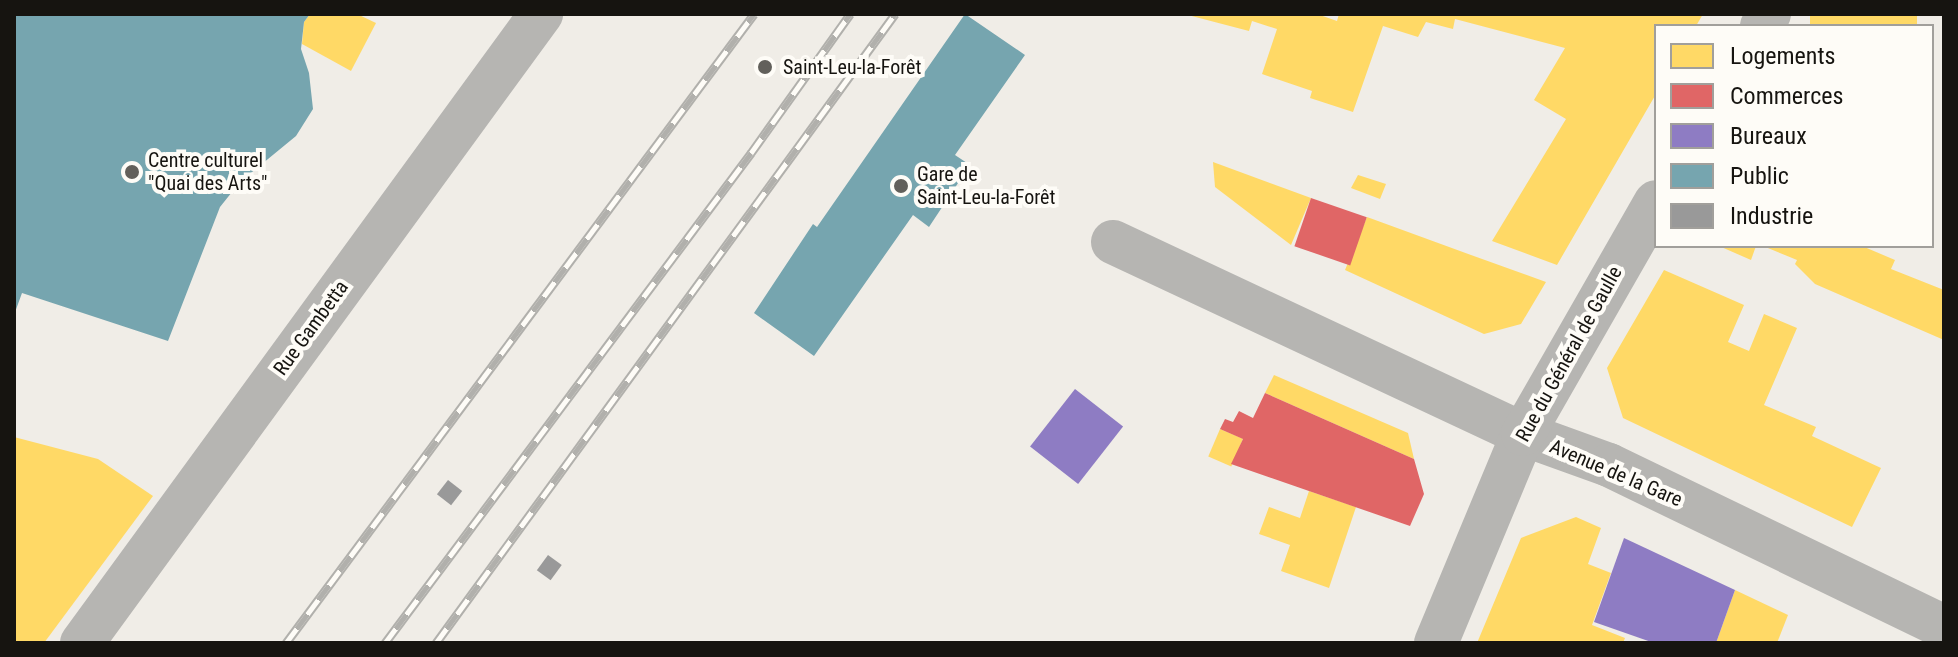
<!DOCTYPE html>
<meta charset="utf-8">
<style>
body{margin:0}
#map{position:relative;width:1958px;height:657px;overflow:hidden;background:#f0ede7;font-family:"Roboto Condensed",sans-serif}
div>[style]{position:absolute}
.homes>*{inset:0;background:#ffd966;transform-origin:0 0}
.shops>*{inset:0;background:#e06666;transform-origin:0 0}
.offices>*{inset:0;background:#8e7cc3;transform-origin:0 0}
.public>*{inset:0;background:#76a5af}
.industry>*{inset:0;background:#999;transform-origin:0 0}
.minor>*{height:44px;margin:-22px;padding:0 22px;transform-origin:22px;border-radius:22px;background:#b6b5b2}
.rail>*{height:9px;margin-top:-4.5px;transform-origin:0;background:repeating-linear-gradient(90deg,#fefcf7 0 18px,#b1b0ac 0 36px);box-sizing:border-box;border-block:2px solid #b1b0ac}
.dots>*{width:22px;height:22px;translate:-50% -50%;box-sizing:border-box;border:4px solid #fefcf7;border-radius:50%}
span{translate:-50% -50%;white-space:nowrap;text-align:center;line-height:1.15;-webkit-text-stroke:8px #fefcf7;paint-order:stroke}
.poi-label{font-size:20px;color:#161410}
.left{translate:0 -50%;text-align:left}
.street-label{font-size:20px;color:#161410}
.frame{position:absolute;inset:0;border:16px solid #161410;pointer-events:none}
.legend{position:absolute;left:1654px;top:24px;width:280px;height:224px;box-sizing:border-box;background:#fefcf7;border:2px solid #a19f9b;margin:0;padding:10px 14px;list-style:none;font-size:24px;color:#161410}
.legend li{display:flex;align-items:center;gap:16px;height:40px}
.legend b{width:40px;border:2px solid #a19f9b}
</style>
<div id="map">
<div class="homes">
<i style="clip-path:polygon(310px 14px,357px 14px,376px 23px,351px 71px,302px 44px,304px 22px)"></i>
<i style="clip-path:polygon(1184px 14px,1317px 14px,1337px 21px,1339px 14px,1703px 14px,1696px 26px,1656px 26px,1656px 94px,1557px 265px,1492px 241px,1566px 119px,1534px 100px,1565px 48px,1455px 19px,1453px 29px,1426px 22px,1418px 37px,1383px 26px,1353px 112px,1310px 98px,1312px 91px,1262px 74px,1277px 29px,1252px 21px,1249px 31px)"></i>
<i style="left:1810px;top:14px;width:107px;height:14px"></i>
<i style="clip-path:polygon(1213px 162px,1311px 198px,1291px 245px,1215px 187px)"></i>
<i style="clip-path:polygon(1358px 175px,1386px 184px,1380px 199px,1351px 188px)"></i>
<i style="clip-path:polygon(1367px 217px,1471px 255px,1546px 282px,1521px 324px,1484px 334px,1345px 270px)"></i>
<i style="clip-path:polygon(1719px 246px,1756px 246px,1751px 260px)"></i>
<i style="clip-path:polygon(1763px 246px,1862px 246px,1895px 260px,1891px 269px,1944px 290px,1944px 340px,1815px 284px,1795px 264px,1797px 260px)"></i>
<i style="clip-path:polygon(1664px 270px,1744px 305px,1728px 342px,1749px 351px,1764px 314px,1797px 328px,1764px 405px,1816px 427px,1812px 436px,1881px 468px,1852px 527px,1623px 418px,1607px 368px)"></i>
<i style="clip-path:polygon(1274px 375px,1408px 433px,1414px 459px,1265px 393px)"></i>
<i style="left:1220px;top:429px;width:25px;height:30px;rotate:23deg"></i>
<i style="clip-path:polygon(14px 437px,98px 459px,153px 496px,44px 643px,14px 643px)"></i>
<i style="clip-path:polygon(1309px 491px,1356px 507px,1329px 588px,1281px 571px,1290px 545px,1259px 534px,1269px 507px,1300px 518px)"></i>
<i style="clip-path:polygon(1576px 517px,1601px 528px,1588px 564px,1611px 573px,1592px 625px,1625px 638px,1623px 643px,1477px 643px,1521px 538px)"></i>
<i style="clip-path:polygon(1735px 590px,1788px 615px,1777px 643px,1716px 643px)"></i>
</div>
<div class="shops">
<i style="left:1311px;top:198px;width:59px;height:51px;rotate:19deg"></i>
<i style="clip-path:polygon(1265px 393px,1414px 459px,1424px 494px,1410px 526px,1231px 464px,1243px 439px,1220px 429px,1225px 419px,1233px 422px,1239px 411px,1253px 418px)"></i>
</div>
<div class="offices">
<i style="left:1075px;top:389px;width:61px;height:73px;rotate:38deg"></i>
<i style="clip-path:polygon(1624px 538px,1735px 590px,1716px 643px,1654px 643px,1594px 622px)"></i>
</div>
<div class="public">
<i style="clip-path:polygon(14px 14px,310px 14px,304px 22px,301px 49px,309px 73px,313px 109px,296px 136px,240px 182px,220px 207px,168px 341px,22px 293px,14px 315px)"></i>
<i style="clip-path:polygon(965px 14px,1025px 55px,955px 155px,970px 165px,929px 227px,913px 215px,814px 356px,754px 313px,813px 224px,817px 227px)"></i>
</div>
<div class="industry">
<i style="left:448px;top:480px;width:18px;height:18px;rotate:38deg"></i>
<i style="left:548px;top:555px;width:17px;height:19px;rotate:36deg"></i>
</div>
<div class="minor">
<i style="left:1762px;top:26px;width:14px;rotate:-60deg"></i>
<i style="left:1113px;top:242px;width:453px;rotate:25.1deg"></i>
<i style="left:1523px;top:434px;width:91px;rotate:19.8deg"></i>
<i style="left:1609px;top:465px;width:372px;rotate:25.8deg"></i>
<i style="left:82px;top:643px;width:779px;rotate:-53.88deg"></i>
<i style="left:1436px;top:643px;width:226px;rotate:-67.4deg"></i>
<i style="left:1523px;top:434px;width:267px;rotate:-60.2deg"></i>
</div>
<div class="rail">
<i style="left:286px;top:643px;width:784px;rotate:-53.35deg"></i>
<i style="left:385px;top:643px;width:612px;rotate:-53.24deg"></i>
<i style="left:751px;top:153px;width:171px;rotate:-54.5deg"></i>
<i style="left:436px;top:643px;width:779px;rotate:-53.88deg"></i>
</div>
<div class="dots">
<i style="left:765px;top:67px;background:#62605b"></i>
<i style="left:132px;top:172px;background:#62605b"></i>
<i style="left:901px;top:186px;background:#62605b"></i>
</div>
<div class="poi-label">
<span class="left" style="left:783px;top:67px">Saint-Leu-la-Forêt</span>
<span class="left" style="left:148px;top:172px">Centre culturel<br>"Quai des Arts"</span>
<span class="left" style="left:917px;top:186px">Gare de<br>Saint-Leu-la-Forêt</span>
</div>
<div class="street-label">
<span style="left:311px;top:328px;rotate:-54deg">Rue Gambetta</span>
<span style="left:1569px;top:354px;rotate:-61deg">Rue du Général de Gaulle</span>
<span style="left:1616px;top:473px;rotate:23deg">Avenue de la Gare</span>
</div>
<div class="frame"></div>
<ul class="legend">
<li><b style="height:22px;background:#ffd966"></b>Logements</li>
<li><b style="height:22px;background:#e06666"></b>Commerces</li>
<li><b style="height:22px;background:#8e7cc3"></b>Bureaux</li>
<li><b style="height:22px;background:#76a5af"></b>Public</li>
<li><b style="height:22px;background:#999"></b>Industrie</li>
</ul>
</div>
